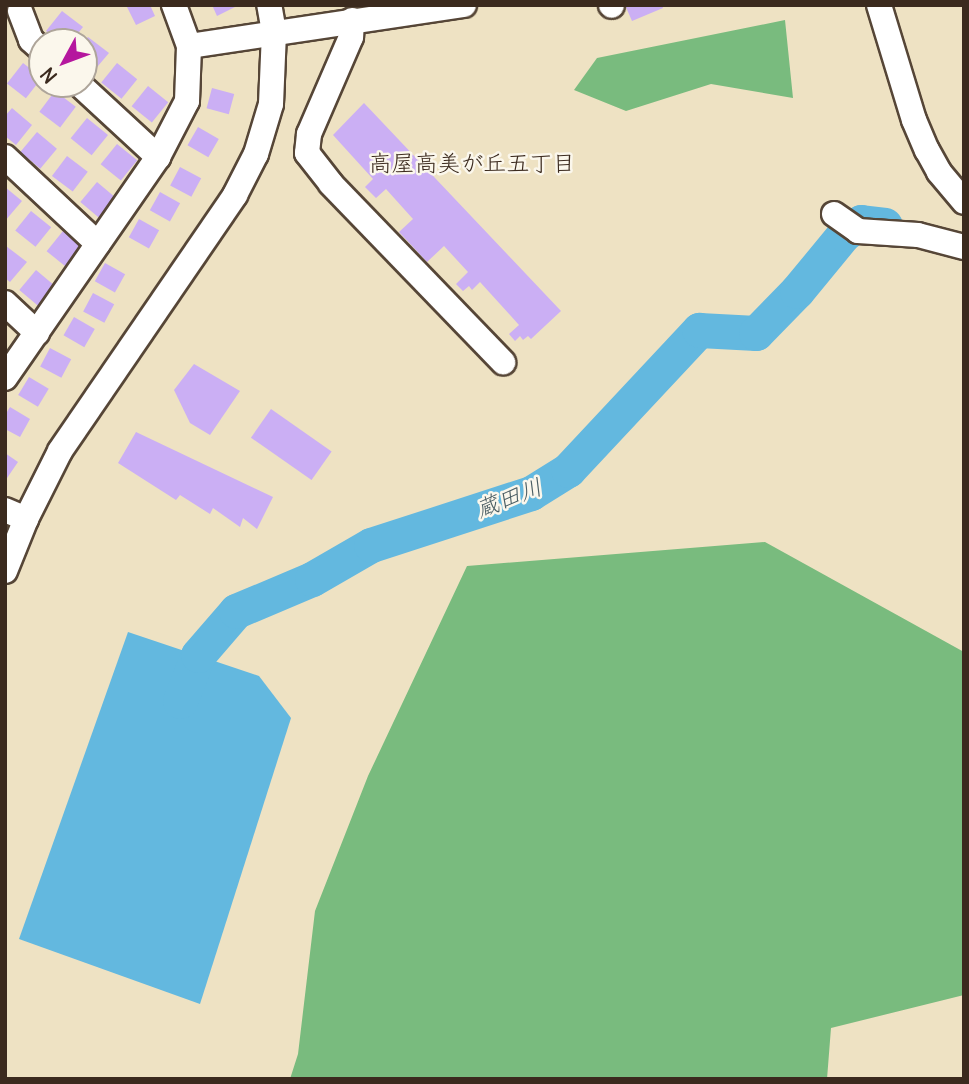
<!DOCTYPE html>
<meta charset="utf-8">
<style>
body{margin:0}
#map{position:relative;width:969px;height:1084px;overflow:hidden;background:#eee2c3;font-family:Delius,"Klee One",sans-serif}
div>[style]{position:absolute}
.forest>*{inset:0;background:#79bb7e}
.water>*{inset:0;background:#63b8df}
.river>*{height:35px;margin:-17.5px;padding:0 17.5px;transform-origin:17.5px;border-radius:17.5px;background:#63b8df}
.building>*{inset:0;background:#cbaff4;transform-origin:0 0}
.roads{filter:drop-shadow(2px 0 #564637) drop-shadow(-2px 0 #564637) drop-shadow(0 2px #564637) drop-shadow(0 -2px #564637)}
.minor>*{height:24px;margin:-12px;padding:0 12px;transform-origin:12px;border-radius:12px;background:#fff}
span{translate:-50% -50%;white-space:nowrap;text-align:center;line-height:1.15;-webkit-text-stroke:5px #fbf7ec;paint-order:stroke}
.neighbourhood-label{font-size:23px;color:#3b2a1e}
.water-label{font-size:23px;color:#495c62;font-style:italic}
.frame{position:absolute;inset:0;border:7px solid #3b2a1e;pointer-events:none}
.north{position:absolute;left:28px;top:28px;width:70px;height:70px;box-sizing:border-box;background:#fbf7ec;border:2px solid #aea59a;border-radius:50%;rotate:229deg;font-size:19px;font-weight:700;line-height:28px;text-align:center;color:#3b2a1e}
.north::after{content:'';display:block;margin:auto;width:24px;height:32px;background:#b5179e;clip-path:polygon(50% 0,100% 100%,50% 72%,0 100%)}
</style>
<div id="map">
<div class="forest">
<i style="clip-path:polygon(785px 20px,793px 98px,711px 84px,626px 111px,574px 90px,597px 58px)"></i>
<i style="clip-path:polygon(765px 542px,964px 652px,964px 995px,831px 1028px,827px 1079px,290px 1079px,298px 1054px,315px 911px,368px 776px,467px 566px)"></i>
</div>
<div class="water">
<i style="clip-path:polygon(128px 632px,259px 676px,291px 718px,200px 1004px,19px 939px)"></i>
</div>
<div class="river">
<i style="left:180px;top:701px;width:49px;rotate:-68.6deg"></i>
<i style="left:198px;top:655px;width:58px;rotate:-49.2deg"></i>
<i style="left:236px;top:611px;width:82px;rotate:-22.8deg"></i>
<i style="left:312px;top:579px;width:68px;rotate:-30deg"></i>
<i style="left:371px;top:545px;width:168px;rotate:-18deg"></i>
<i style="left:531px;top:493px;width:44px;rotate:-31.9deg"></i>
<i style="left:568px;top:470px;width:192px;rotate:-46.9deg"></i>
<i style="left:699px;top:330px;width:57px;rotate:3deg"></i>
<i style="left:756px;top:333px;width:59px;rotate:-45.7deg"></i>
<i style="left:797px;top:291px;width:74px;rotate:-50.5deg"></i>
<i style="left:844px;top:234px;width:21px;rotate:-35deg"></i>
<i style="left:861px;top:222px;width:24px;rotate:7deg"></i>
</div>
<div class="building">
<i style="clip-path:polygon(126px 5px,150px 5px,155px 16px,136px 25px)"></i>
<i style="clip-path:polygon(212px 5px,239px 5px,217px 16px)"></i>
<i style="clip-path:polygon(625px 5px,662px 5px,663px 8px,632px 21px)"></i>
<i style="clip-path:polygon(62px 11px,83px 27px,71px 42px,60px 42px,46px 31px)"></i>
<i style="clip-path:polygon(88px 37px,109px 53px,92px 73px,84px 66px,84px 41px)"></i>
<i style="left:23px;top:63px;width:24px;height:26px;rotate:38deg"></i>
<i style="left:117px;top:63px;width:26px;height:25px;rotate:39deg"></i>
<i style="left:148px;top:86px;width:26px;height:26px;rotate:39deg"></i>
<i style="left:212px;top:88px;width:23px;height:21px;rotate:15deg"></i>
<i style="left:55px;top:91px;width:26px;height:26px;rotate:37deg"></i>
<i style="clip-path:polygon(364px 103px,561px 311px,531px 339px,528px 336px,523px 340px,520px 336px,515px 341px,509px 334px,519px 325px,480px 282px,472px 290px,469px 286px,463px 291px,456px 284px,468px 272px,444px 246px,427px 262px,399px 232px,413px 219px,386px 189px,376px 198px,365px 187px,373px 179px,333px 135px)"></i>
<i style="clip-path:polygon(12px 108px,32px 125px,16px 145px,5px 136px,5px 116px)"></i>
<i style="left:87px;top:118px;width:27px;height:26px;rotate:39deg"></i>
<i style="left:198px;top:127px;width:24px;height:21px;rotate:30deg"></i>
<i style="left:37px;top:132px;width:26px;height:26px;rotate:40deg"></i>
<i style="left:117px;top:144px;width:26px;height:26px;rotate:39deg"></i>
<i style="left:67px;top:156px;width:26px;height:25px;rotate:37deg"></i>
<i style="left:180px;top:167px;width:24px;height:21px;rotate:28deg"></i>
<i style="left:97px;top:182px;width:26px;height:26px;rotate:40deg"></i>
<i style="clip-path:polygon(5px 187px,22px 201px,5px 221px)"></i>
<i style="left:160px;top:192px;width:23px;height:21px;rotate:29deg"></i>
<i style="left:31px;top:211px;width:26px;height:25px;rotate:39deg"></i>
<i style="left:139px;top:219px;width:23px;height:21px;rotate:29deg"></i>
<i style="left:63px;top:231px;width:26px;height:26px;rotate:39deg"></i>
<i style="clip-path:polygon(6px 246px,27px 262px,10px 282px,5px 278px)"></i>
<i style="left:105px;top:263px;width:23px;height:21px;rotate:29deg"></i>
<i style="left:36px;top:270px;width:26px;height:26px;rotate:40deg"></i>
<i style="left:93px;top:293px;width:24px;height:21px;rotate:28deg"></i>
<i style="left:74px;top:317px;width:24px;height:21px;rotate:30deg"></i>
<i style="left:50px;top:348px;width:24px;height:21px;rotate:28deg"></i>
<i style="clip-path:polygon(194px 364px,240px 391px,210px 435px,190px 423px,174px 390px)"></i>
<i style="left:29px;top:377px;width:23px;height:21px;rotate:31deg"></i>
<i style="clip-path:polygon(10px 407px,30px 419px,20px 437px,5px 429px,5px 415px)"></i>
<i style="left:271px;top:409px;width:74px;height:35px;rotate:35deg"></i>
<i style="clip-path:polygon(136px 432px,273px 497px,257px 529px,243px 518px,240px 527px,213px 508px,210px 514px,180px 495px,176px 500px,118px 463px)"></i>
<i style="clip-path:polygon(5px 453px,18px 462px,5px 481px)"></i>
</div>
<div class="roads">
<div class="minor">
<i style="left:611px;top:5px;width:1px;rotate:45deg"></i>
<i style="left:879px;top:5px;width:120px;rotate:73.1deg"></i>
<i style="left:914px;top:120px;width:33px;rotate:67deg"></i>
<i style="left:927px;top:150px;width:25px;rotate:61deg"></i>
<i style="left:939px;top:172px;width:39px;rotate:50deg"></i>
<i style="left:20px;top:11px;width:31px;rotate:69deg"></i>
<i style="left:31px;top:40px;width:15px;rotate:42deg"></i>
<i style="left:352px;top:20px;width:17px;rotate:93deg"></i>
<i style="left:351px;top:37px;width:106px;rotate:113.4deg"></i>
<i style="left:309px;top:134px;width:19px;rotate:96deg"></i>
<i style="left:307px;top:153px;width:39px;rotate:52deg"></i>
<i style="left:331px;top:184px;width:248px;rotate:46deg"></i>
<i style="left:189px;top:46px;width:278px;rotate:-8.5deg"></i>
<i style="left:79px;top:84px;width:108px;rotate:42.7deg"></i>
<i style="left:5px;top:157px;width:127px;rotate:43.1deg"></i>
<i style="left:834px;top:214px;width:29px;rotate:35deg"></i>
<i style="left:858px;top:231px;width:60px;rotate:3.8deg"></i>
<i style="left:918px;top:235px;width:48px;rotate:14.6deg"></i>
<i style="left:5px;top:303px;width:44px;rotate:43.2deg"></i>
<i style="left:5px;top:378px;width:269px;rotate:-55.3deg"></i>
<i style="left:158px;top:157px;width:63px;rotate:-62.6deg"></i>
<i style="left:187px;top:101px;width:55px;rotate:-87.9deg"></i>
<i style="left:189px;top:46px;width:44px;rotate:-110.1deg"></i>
<i style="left:5px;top:510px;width:23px;rotate:23deg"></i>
<i style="left:5px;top:571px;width:56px;rotate:-68deg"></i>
<i style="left:26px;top:519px;width:76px;rotate:-63.4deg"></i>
<i style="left:60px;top:451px;width:310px;rotate:-55.6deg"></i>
<i style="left:235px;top:195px;width:46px;rotate:-62.9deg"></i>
<i style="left:256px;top:154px;width:52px;rotate:-73.3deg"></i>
<i style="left:271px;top:104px;width:72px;rotate:-87.6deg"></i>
<i style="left:274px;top:32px;width:27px;rotate:-100deg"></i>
</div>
</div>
<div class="neighbourhood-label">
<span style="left:472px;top:163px">高屋高美が丘五丁目</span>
</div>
<div class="water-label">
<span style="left:509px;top:498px;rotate:-21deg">蔵田川</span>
</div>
<div class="frame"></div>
<div class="north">N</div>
</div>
